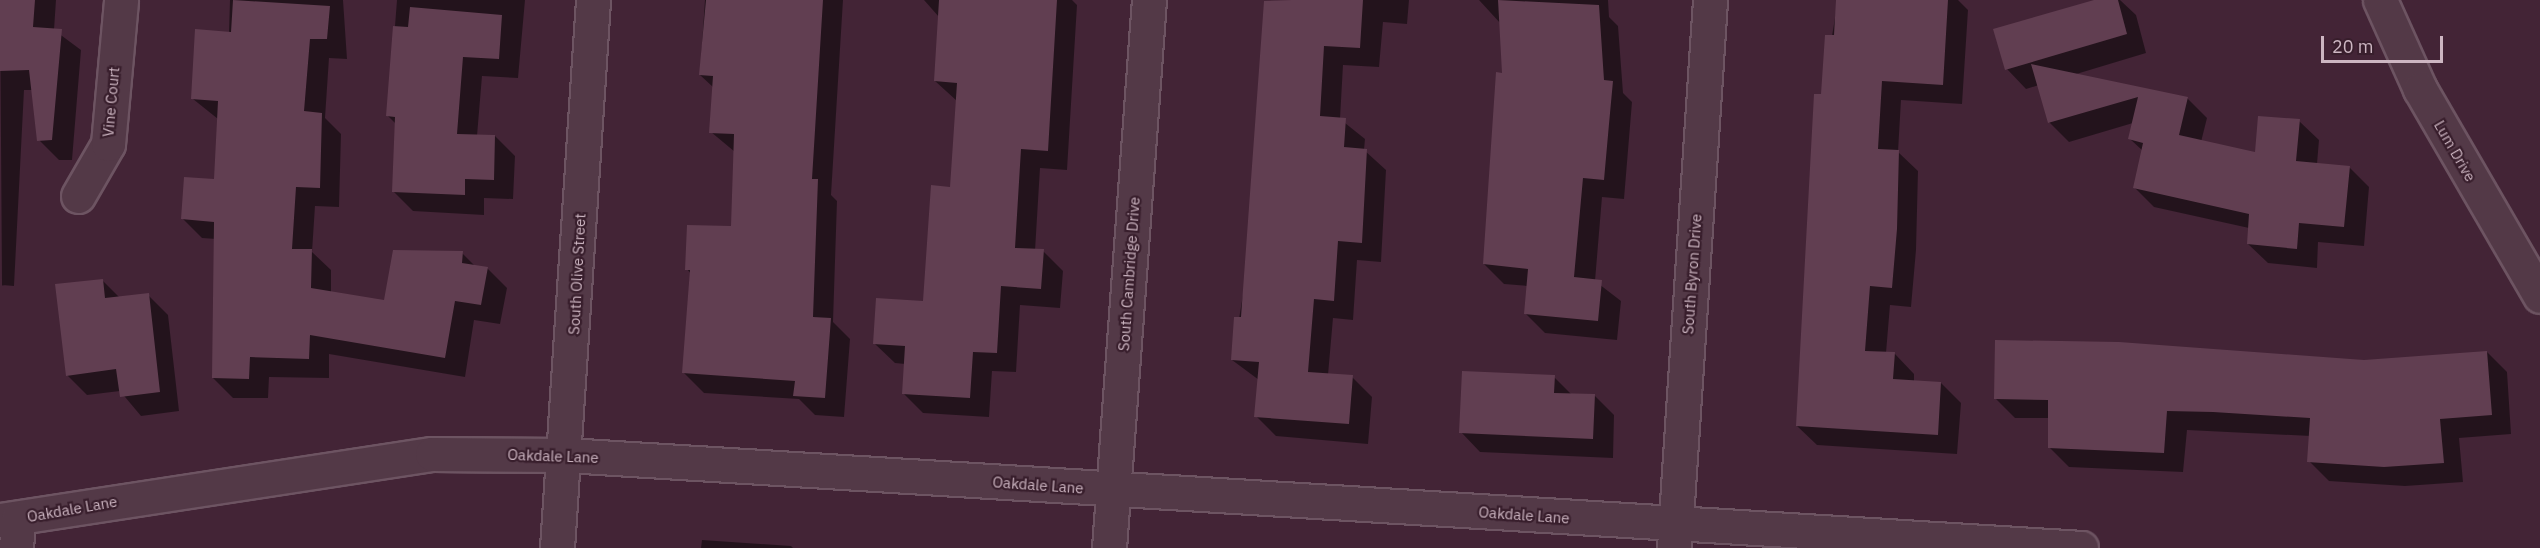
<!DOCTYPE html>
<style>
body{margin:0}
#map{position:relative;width:2540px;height:548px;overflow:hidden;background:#432436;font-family:"IBM Plex Sans",sans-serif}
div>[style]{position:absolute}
.shadow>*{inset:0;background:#0007}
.building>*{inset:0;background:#613e51}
.roads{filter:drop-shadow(2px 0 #6d5462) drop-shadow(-2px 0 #6d5462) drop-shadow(0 2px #6d5462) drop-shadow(0 -2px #6d5462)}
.minor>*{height:33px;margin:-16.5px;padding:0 16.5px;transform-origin:16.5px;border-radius:16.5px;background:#533947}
span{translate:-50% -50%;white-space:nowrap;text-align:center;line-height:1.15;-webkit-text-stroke:4.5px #381e2c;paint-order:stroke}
.street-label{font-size:15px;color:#cdb6c2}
.scale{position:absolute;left:2321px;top:36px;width:122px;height:27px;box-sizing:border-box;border:3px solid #cdb6c2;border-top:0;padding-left:8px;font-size:18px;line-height:21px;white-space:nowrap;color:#cdb6c2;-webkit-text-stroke:4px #381e2c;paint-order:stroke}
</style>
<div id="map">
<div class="shadow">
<i style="clip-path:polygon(0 0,56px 0,54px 30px,81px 50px,72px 160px,59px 160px,39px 140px,33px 90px,24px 90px,14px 286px,2px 285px,3px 425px)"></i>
<i style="clip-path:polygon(230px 0,343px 0,347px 59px,329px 58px,325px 118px,341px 134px,339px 207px,315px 206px,312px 252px,331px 270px,331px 293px,386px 302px,462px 253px,476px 267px,487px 268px,507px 288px,500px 324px,474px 320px,465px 377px,329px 354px,329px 378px,269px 377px,268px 398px,233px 398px,213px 378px,216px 239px,202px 238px,183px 219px,215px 181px,218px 119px,193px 99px,229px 33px)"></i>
<i style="clip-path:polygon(397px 0,525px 0,518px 78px,482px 76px,477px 136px,495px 136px,515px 156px,513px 199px,484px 198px,484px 215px,413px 211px,393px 191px,396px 124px,388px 116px)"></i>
<i style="clip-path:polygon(705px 0,843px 0,831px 195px,837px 201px,833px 322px,850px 339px,844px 417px,815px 415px,799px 399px,704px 393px,684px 373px,691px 274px,687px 269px,732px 228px,735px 152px,711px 132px,714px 88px,700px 75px)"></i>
<i style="clip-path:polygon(924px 0,1072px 0,1077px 5px,1067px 170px,1040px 168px,1035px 251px,1043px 251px,1063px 271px,1060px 308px,1020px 305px,1016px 372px,992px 371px,989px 417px,923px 413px,903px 393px,905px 364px,895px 363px,875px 344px,925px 302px,951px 188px,957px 101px,935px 81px,939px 17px)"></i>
<i style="clip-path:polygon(1293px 0,1409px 0,1407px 24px,1383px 22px,1379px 67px,1343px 65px,1340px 119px,1365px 139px,1364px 150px,1386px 170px,1381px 262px,1357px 260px,1353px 320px,1333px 318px,1328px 375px,1352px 377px,1372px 397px,1368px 444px,1276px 436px,1256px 416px,1259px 380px,1232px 360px)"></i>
<i style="clip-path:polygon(1479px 0,1608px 0,1609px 17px,1618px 26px,1623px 93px,1632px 102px,1624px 199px,1602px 197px,1595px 281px,1621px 301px,1617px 340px,1545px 333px,1525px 313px,1528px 286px,1504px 284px,1484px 264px,1504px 74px,1501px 24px)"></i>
<i style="clip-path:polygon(1838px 0,1958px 0,1968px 10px,1962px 104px,1901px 100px,1898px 152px,1918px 171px,1916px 250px,1911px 307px,1890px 305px,1886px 353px,1895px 354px,1914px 374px,1914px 381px,1941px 383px,1961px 403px,1957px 454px,1817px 445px,1797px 426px,1822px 96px)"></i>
<i style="clip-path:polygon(2100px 0,2120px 0,2136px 15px,2146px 53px,2073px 75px,2187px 98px,2207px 118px,2201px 142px,2256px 154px,2299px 121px,2319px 140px,2317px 164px,2349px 167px,2369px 187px,2364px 246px,2318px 242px,2317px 268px,2268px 263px,2248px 244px,2249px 228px,2154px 207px,2135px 188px,2143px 151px,2130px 139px,2133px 123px,2069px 142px,2049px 122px,2039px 85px,2026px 89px,2007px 69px)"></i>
<i style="clip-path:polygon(102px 280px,120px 298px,148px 295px,168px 315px,179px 411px,141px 416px,120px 391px,87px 395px,67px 375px)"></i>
<i style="clip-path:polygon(2487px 352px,2507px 372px,2511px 434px,2459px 438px,2463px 482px,2405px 486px,2329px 481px,2309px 461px,2311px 436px,2187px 430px,2183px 472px,2069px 467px,2049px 447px,2050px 418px,2015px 418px,1995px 398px)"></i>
<i style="clip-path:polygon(1554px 377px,1572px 395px,1595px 396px,1614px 415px,1613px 458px,1480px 452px,1461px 432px)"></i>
<i style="clip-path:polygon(702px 540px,791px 546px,793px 548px,701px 548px)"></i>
</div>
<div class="building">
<i style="clip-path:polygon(0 0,35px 0,33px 27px,62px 29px,52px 140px,37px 141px,29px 70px,0 71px)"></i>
<i style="clip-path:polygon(233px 0,330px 6px,327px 39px,310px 39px,304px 111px,322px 113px,320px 188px,296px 187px,292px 249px,312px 249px,311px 288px,384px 300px,393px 250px,463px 251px,462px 263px,488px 267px,481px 305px,455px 301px,445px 358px,310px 335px,309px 359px,250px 357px,249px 379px,212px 378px,214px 222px,181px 219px,184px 177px,214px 179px,218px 101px,191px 99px,195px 29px,231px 32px)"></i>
<i style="clip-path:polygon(706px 0,823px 0,812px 179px,818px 179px,813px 317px,831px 318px,825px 398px,793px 396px,795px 381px,682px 373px,690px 270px,685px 270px,687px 225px,731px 226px,734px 134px,709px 133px,713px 76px,699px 75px)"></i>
<i style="clip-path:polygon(939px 0,1057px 0,1048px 151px,1021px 149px,1015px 248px,1044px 249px,1041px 289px,1001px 286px,997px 353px,973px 352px,970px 398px,902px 394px,905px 346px,873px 344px,876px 298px,923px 301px,931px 185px,950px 187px,957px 83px,934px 81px)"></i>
<i style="clip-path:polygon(1292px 0,1363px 0,1360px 48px,1324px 46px,1320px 116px,1346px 118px,1344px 147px,1367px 149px,1362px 243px,1338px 241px,1334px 301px,1314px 299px,1308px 372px,1353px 375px,1349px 424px,1254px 417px,1259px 362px,1231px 360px,1234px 317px,1241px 317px,1264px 1px)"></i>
<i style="clip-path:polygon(1498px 0,1599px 5px,1604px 80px,1613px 81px,1609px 124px,1604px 180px,1583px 178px,1574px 277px,1602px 280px,1598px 321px,1524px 314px,1528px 269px,1483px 264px,1496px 72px,1502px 73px)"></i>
<i style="clip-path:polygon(1836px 0,1948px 0,1943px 85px,1882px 81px,1878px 149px,1899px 150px,1897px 229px,1892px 288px,1870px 286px,1865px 351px,1895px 352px,1893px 379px,1941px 382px,1938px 435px,1796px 426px,1814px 94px,1821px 94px,1825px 35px,1834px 35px)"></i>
<i style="clip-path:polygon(2094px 0,2118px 0,2127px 34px,2005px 70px,1993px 29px)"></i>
<i style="clip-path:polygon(410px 7px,502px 15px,499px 59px,463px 57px,457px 134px,495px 135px,494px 180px,465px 179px,465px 195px,392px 192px,395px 117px,386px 116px,393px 26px,408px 27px)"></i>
<i style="clip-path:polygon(2031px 64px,2188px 97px,2179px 135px,2255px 152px,2258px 116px,2300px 119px,2296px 161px,2350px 166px,2344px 227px,2299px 223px,2297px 249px,2247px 244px,2249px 214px,2133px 188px,2143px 143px,2128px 139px,2138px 97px,2048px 123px)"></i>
<i style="clip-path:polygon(103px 279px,105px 298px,149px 293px,160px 392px,120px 397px,116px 369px,66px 376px,55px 284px)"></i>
<i style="clip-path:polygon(1995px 340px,2119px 342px,2364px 360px,2487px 351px,2492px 415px,2440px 419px,2444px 463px,2384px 467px,2307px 462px,2310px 418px,2213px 412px,2167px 411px,2164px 453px,2048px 448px,2048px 400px,1994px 399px)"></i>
<i style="clip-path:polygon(1462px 371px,1555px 375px,1554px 393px,1595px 394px,1593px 439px,1459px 433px)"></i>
</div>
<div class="roads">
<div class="minor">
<i style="left:2380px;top:0;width:98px;rotate:65.8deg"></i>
<i style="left:2420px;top:89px;width:239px;rotate:59.9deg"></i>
<i style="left:78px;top:196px;width:60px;rotate:-60deg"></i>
<i style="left:108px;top:144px;width:145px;rotate:-84.8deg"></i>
<i style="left:0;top:520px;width:437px;rotate:-8.7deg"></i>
<i style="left:432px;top:454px;width:134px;rotate:0.4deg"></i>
<i style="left:566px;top:455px;width:1518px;rotate:3.51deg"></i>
<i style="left:16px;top:548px;width:30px;rotate:-86deg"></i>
<i style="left:557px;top:548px;width:549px;rotate:-86.24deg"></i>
<i style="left:1109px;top:548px;width:549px;rotate:-85.83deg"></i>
<i style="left:1674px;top:548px;width:549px;rotate:-86.24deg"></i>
</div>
</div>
<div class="street-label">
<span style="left:111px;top:102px;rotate:-85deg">Vine Court</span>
<span style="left:2455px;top:151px;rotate:60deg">Lum Drive</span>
<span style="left:577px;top:274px;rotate:-87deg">South Olive Street</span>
<span style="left:1129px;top:274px;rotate:-86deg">South Cambridge Drive</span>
<span style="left:1692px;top:274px;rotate:-86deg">South Byron Drive</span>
<span style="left:553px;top:456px;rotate:2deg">Oakdale Lane</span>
<span style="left:1038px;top:485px;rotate:4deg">Oakdale Lane</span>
<span style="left:72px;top:509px;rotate:-10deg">Oakdale Lane</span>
<span style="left:1524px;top:515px;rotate:4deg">Oakdale Lane</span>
</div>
<div class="scale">20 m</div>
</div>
